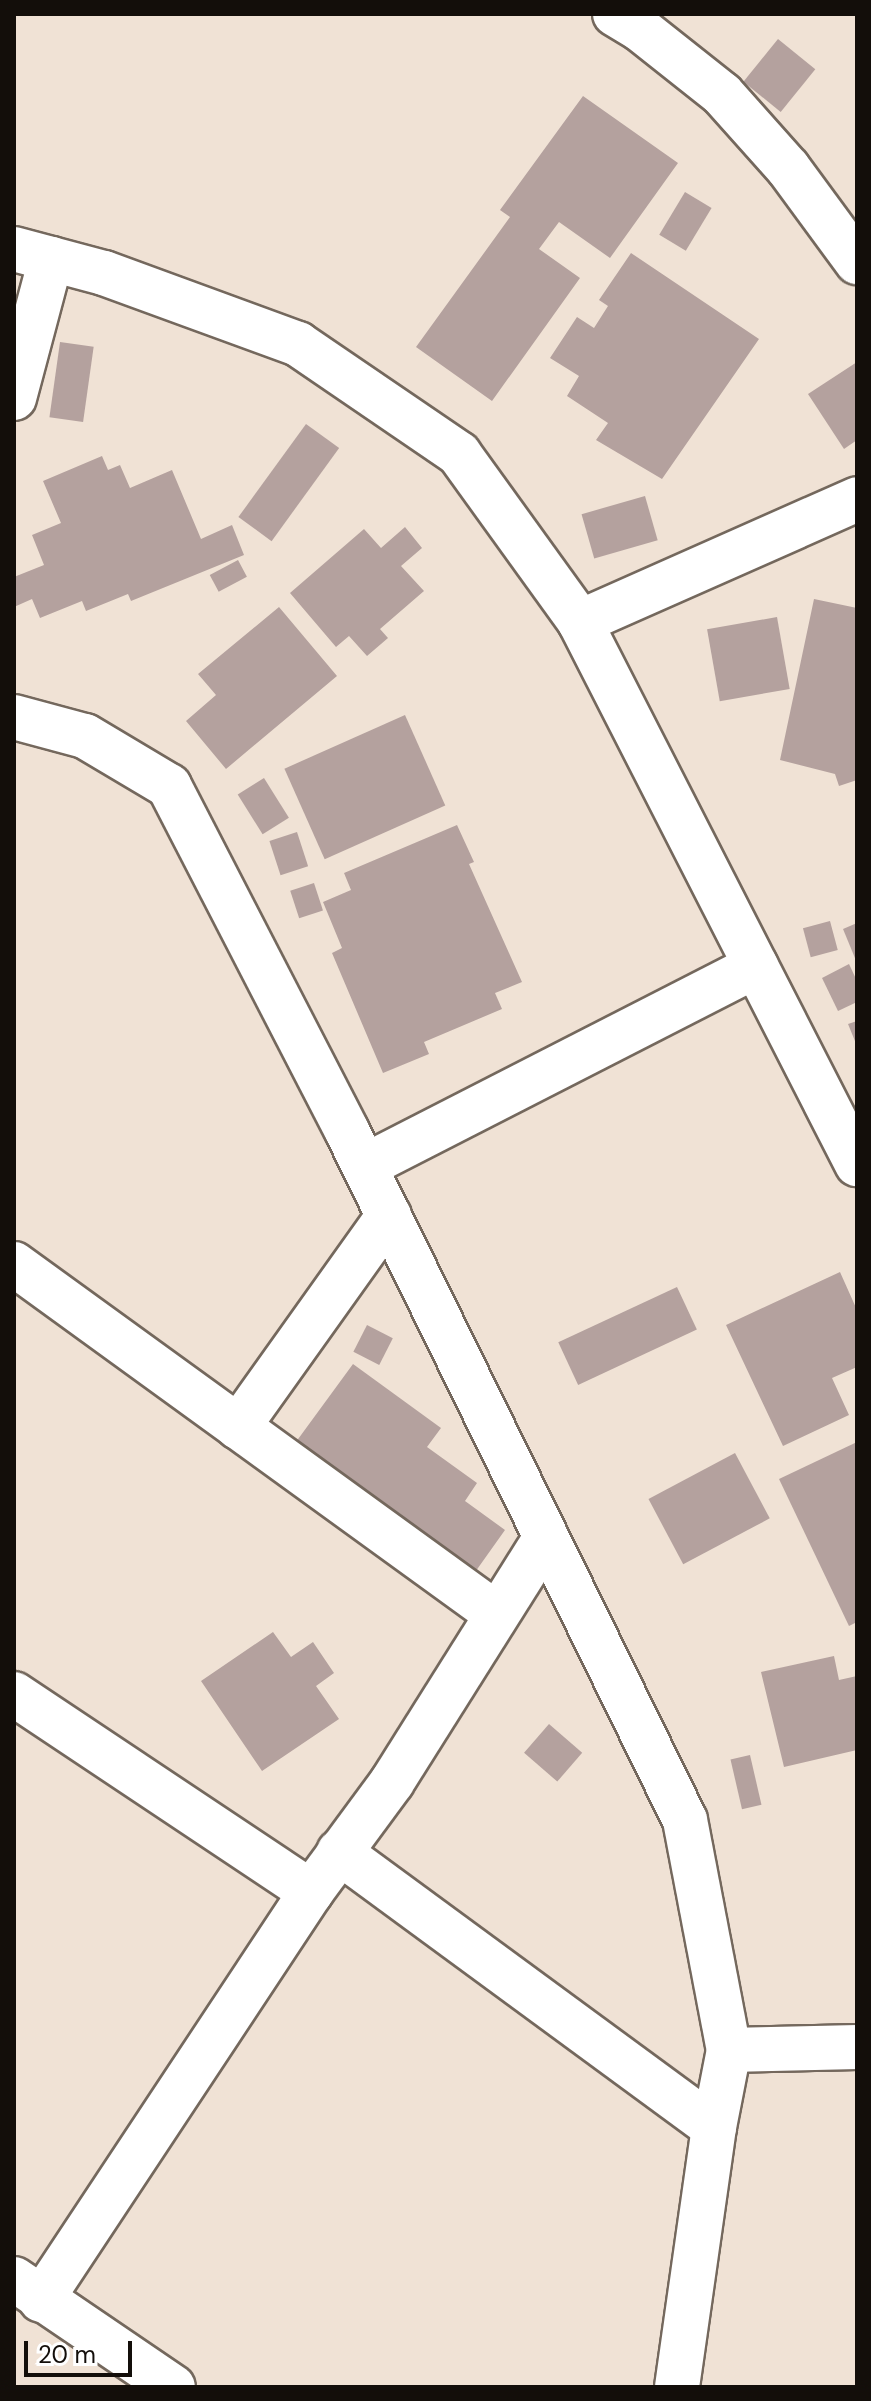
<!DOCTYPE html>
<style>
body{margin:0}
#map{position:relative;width:871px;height:2401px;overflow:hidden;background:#f0e2d5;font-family:"DM Sans",sans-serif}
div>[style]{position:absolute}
.building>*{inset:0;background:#b4a19e;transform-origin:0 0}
.roads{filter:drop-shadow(2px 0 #74685d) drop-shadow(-2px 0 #74685d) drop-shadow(0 2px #74685d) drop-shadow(0 -2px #74685d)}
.minor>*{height:44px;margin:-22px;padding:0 22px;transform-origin:22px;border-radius:22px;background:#fff}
span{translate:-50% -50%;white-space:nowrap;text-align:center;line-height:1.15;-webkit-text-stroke:6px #fff;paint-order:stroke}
.frame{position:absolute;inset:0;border:16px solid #130e0a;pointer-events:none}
.scale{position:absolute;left:24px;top:2341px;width:108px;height:36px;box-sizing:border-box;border:4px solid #130e0a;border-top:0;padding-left:10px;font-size:24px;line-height:28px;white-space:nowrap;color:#130e0a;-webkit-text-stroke:6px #fff;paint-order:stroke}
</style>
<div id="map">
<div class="building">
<i style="left:778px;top:39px;width:48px;height:55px;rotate:39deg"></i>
<i style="clip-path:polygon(583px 96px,678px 163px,610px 258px,559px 222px,539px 249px,580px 278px,492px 401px,416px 347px,510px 217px,500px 210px)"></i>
<i style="left:685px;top:192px;width:31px;height:50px;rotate:31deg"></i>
<i style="clip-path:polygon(631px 253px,759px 339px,662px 479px,596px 440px,608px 423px,567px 396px,579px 376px,550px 358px,577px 317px,594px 328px,608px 306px,599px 300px)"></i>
<i style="left:60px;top:342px;width:34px;height:76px;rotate:8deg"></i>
<i style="clip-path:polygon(857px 362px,857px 440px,844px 449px,808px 394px)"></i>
<i style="left:306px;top:424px;width:41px;height:115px;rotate:36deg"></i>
<i style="clip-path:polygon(102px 456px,108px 470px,120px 465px,130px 488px,172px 470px,201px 539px,232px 525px,244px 555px,131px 601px,128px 594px,86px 611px,82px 601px,40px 618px,32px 599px,14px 607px,14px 577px,44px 565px,32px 535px,61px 523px,43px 481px)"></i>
<i style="left:645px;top:496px;width:46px;height:66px;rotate:74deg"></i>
<i style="clip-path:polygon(405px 527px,422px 548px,401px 566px,424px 591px,380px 629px,388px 638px,367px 656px,349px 636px,336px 647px,290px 593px,364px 529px,381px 548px)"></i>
<i style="left:238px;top:560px;width:19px;height:32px;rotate:62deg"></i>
<i style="clip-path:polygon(814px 599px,857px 608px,857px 780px,839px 786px,835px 774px,780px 760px)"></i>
<i style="clip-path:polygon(279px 607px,337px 676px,226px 769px,186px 721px,216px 695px,198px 674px)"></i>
<i style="left:777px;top:617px;width:73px;height:71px;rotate:80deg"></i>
<i style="left:405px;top:715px;width:99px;height:132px;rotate:66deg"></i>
<i style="left:264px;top:778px;width:47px;height:31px;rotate:58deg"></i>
<i style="clip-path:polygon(457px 825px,474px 862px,469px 864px,522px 982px,495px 993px,502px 1009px,424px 1042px,429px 1054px,383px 1073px,332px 953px,342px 948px,323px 902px,351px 890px,344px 873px)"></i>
<i style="left:297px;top:832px;width:36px;height:29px;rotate:72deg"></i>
<i style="left:314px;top:883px;width:29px;height:25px;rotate:72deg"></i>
<i style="left:830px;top:921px;width:30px;height:28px;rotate:75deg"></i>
<i style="clip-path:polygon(857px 923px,857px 963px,843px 929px)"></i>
<i style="clip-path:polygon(849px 964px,857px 981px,857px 1002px,838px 1011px,822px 978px)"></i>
<i style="clip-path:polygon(857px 1021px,857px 1046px,848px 1024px)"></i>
<i style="clip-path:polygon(840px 1272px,857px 1310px,857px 1367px,832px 1378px,849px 1415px,783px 1446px,726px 1325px)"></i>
<i style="left:677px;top:1287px;width:47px;height:131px;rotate:65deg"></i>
<i style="left:367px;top:1325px;width:29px;height:30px;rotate:27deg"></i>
<i style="clip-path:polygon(353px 1364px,441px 1428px,427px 1447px,477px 1483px,465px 1501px,505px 1530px,473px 1575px,293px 1446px)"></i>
<i style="clip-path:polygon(857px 1442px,857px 1622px,849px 1626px,779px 1479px)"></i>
<i style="left:735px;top:1453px;width:74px;height:98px;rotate:62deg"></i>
<i style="clip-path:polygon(273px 1632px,291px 1657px,313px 1642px,334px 1673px,316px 1686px,339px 1719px,262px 1771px,201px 1681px)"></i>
<i style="clip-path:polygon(834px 1656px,839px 1680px,857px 1676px,857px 1750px,784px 1767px,761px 1672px)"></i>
<i style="left:549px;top:1724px;width:44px;height:38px;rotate:41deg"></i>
<i style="left:750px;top:1755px;width:51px;height:20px;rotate:77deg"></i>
</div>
<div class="roads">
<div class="minor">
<i style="left:615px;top:14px;width:29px;rotate:31deg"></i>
<i style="left:640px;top:29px;width:105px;rotate:38.4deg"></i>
<i style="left:722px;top:94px;width:99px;rotate:48.3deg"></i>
<i style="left:788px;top:168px;width:117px;rotate:53.7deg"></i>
<i style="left:14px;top:249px;width:93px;rotate:14.9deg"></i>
<i style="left:104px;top:273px;width:207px;rotate:20.1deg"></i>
<i style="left:298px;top:344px;width:195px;rotate:34.3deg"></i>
<i style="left:459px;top:454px;width:207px;rotate:54.2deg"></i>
<i style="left:580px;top:622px;width:609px;rotate:62.93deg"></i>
<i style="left:14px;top:398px;width:144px;rotate:-75.1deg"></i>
<i style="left:580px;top:622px;width:303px;rotate:-23.9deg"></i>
<i style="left:14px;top:717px;width:73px;rotate:15deg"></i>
<i style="left:85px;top:736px;width:98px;rotate:30.8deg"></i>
<i style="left:169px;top:786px;width:388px;rotate:62.7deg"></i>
<i style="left:347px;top:1131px;width:767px;rotate:63.87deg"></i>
<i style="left:685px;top:1820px;width:234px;rotate:79.2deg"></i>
<i style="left:729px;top:2050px;width:128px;rotate:-1.3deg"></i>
<i style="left:365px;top:1166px;width:439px;rotate:-27.1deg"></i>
<i style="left:14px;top:1264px;width:594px;rotate:35.96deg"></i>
<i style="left:238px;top:1427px;width:260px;rotate:-54.5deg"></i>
<i style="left:14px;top:1694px;width:357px;rotate:33.7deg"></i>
<i style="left:339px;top:1852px;width:465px;rotate:36.3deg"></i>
<i style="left:14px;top:2279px;width:192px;rotate:34.2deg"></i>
<i style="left:41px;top:2300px;width:489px;rotate:-56.5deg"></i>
<i style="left:311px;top:1892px;width:137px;rotate:-53.6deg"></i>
<i style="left:392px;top:1782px;width:289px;rotate:-57.8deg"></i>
<i style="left:677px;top:2387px;width:263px;rotate:-81.9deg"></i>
<i style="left:714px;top:2127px;width:78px;rotate:-79deg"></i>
</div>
</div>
<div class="frame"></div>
<div class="scale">20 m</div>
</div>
